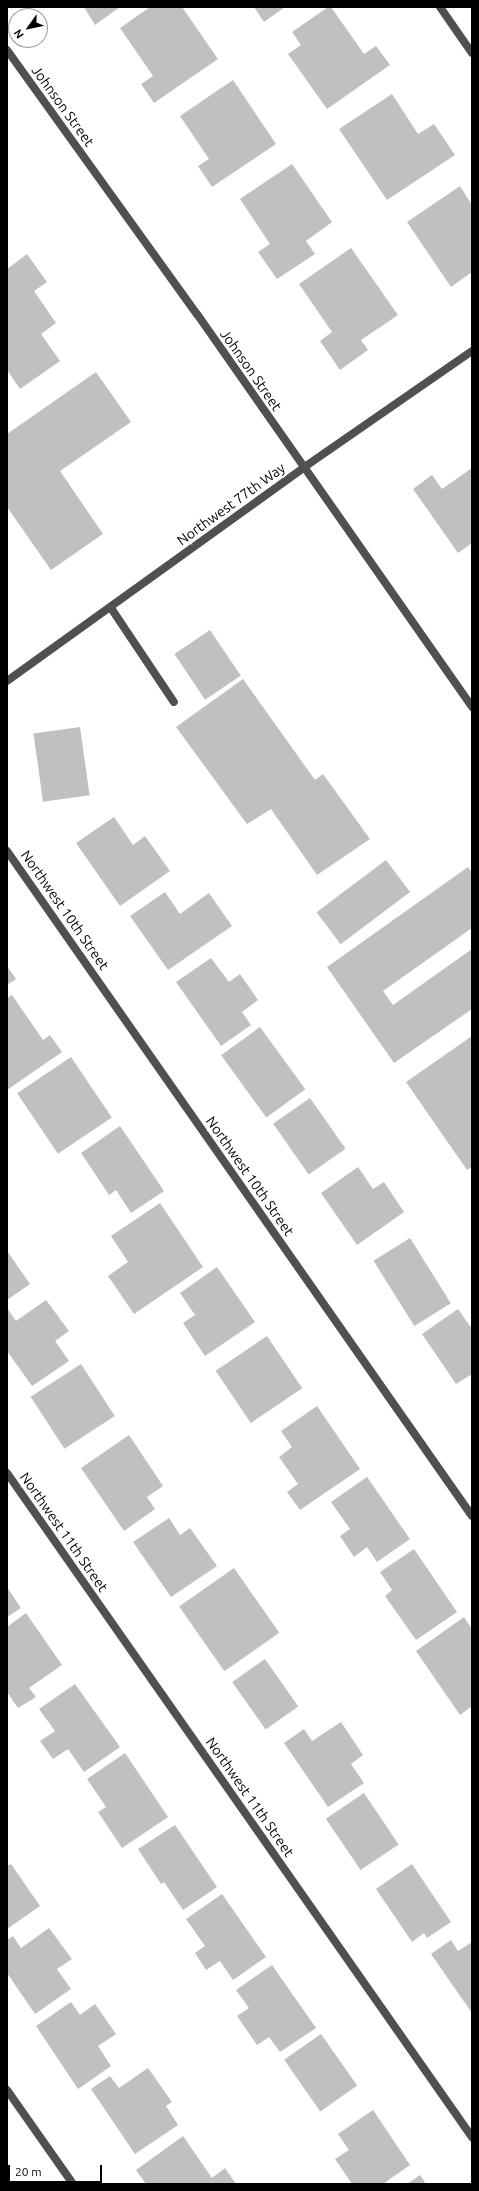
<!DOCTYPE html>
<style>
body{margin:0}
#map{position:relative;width:479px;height:2191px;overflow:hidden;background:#fff;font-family:Ubuntu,sans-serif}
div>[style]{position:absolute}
.building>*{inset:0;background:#c0c0c0;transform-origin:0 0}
.service>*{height:8px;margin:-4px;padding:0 4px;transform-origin:4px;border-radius:4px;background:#505050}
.minor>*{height:8px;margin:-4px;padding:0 4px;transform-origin:4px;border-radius:4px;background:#505050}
.tertiary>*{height:8px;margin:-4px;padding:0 4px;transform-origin:4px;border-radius:4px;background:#505050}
span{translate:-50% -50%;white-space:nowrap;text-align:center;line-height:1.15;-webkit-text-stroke:4px #fff;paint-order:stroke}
.street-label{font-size:14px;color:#000}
.frame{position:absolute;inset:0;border:8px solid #000;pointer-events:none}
.north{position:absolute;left:8px;top:8px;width:40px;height:40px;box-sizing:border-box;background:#fff;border:1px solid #999;border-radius:50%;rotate:237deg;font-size:11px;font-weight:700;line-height:16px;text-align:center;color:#000}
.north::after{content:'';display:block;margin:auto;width:14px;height:18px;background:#000;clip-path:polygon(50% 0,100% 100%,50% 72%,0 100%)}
.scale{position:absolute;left:8px;top:2165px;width:94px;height:18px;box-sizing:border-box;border:2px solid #000;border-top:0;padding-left:5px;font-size:12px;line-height:14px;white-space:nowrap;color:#000;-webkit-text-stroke:3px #fff;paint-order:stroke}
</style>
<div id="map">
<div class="building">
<i style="clip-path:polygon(84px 7px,120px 7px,95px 25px)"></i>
<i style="clip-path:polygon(150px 7px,182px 7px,218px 59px,154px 103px,141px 84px,153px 76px,120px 28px)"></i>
<i style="clip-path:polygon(254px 7px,285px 7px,264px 22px)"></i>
<i style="clip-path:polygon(328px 7px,331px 7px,364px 54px,376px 46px,390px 65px,327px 109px,288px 54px,301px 45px,292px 32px)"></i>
<i style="clip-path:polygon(233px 80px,276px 144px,212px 187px,198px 166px,209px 159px,180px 116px)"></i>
<i style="clip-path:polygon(392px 94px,418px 134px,434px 124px,455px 155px,387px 200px,339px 129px)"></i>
<i style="clip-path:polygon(292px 164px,332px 222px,306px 241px,315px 254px,277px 279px,258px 252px,270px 244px,240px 199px)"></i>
<i style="clip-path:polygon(460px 186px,472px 205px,472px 272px,451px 287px,407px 222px)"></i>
<i style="clip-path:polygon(351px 248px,398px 315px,361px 340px,368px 350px,340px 370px,320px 341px,332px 332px,299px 284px)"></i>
<i style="clip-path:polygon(27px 254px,47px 282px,34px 291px,56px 323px,41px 334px,60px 361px,20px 389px,7px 370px,7px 269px)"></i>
<i style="clip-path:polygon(96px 372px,131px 422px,60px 471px,103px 534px,51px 570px,7px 507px,7px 434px)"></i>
<i style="clip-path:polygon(472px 468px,472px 543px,458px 553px,413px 489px,432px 475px,442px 489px)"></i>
<i style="left:210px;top:630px;width:55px;height:43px;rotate:56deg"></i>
<i style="clip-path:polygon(243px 679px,315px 780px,323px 774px,370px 839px,317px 875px,271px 809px,247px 824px,176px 727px)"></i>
<i style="left:80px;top:727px;width:69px;height:47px;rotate:82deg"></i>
<i style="clip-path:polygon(114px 817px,133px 845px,145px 836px,170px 871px,120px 906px,76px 843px)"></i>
<i style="left:386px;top:860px;width:40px;height:87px;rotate:53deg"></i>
<i style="clip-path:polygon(468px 867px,472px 873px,472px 928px,383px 991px,393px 1005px,472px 949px,472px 1009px,394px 1063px,327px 967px)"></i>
<i style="clip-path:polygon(165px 892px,180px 914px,209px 893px,232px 926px,168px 970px,130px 916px)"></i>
<i style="clip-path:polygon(211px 958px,229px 982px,240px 974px,258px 1000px,242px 1012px,251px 1025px,221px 1046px,176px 982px)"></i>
<i style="clip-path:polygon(7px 966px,16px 979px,7px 985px)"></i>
<i style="clip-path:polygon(12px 995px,43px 1040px,50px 1035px,62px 1052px,7px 1090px,7px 998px)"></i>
<i style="left:260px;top:1027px;width:77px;height:48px;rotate:54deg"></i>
<i style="clip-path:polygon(472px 1036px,472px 1167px,467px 1170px,406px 1082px)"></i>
<i style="left:71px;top:1057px;width:73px;height:65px;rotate:56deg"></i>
<i style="left:310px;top:1098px;width:62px;height:45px;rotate:55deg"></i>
<i style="clip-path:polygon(120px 1126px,164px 1191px,131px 1213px,116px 1190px,109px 1195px,81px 1153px)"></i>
<i style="clip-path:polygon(358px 1167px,373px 1189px,384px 1182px,404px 1212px,357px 1245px,321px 1193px)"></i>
<i style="clip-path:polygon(160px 1203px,203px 1267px,134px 1314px,108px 1276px,128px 1262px,111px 1236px)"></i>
<i style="left:410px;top:1238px;width:77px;height:43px;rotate:58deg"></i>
<i style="clip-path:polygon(7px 1251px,30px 1284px,7px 1300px)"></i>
<i style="clip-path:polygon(217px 1267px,255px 1322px,205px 1356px,183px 1323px,195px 1315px,180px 1293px)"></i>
<i style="clip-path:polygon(46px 1300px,69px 1331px,55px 1341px,69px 1361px,32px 1386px,7px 1351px,7px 1308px,16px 1321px)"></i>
<i style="clip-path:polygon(458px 1309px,472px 1329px,472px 1374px,456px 1384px,422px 1334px)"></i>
<i style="left:267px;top:1336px;width:63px;height:62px;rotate:56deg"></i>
<i style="left:81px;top:1364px;width:62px;height:60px;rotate:57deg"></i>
<i style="clip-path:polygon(317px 1406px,360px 1469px,300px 1510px,287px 1492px,298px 1484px,279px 1457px,292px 1447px,281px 1431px)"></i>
<i style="clip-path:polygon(129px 1435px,163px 1486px,147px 1497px,155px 1509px,124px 1531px,81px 1468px)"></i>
<i style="clip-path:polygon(367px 1477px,410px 1539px,377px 1562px,367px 1547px,354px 1557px,340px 1536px,350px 1529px,331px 1502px)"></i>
<i style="clip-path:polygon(169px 1518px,180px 1535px,190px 1528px,217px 1566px,171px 1597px,133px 1542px)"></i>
<i style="clip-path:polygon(414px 1549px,457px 1612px,416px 1640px,385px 1596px,392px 1590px,380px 1572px)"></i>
<i style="left:234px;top:1568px;width:79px;height:67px;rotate:55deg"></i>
<i style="clip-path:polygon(7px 1587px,21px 1608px,7px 1617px)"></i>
<i style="clip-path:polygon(26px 1613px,62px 1665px,29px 1688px,36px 1697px,18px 1708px,7px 1692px,7px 1627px)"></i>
<i style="clip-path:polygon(464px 1617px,472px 1629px,472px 1706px,460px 1715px,416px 1651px)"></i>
<i style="left:265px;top:1659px;width:58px;height:40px;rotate:55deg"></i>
<i style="clip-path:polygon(75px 1684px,120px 1747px,84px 1772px,68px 1749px,53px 1759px,40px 1741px,55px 1731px,39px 1709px)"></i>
<i style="clip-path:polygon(341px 1722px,363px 1755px,351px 1764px,364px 1783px,328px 1807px,284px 1743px,304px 1729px,312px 1741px)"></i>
<i style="clip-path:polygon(125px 1753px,168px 1817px,122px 1848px,98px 1812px,106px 1807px,87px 1779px)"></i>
<i style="left:364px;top:1793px;width:62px;height:46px;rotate:56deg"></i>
<i style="clip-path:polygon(175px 1825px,217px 1887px,183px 1910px,164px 1882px,161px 1884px,138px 1849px)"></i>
<i style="clip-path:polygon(11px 1864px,40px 1906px,7px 1929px,7px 1866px)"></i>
<i style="clip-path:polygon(412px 1864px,451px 1922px,427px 1938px,424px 1933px,412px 1942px,376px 1889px)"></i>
<i style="clip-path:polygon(222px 1894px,266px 1957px,233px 1980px,220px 1961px,206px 1970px,195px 1953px,205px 1946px,186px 1919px)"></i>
<i style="clip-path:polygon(49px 1928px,72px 1959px,57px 1969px,71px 1989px,35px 2014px,7px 1973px,7px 1940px,13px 1936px,21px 1948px)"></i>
<i style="clip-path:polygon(451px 1940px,458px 1951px,472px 1942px,472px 2013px,431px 1954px)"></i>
<i style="clip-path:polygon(272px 1965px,316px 2028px,280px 2052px,269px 2037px,257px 2045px,237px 2016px,249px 2008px,236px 1990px)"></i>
<i style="clip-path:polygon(71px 2002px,80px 2015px,95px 2004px,116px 2034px,98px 2046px,111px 2066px,78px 2089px,36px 2026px)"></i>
<i style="left:321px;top:2034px;width:63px;height:45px;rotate:55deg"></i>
<i style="clip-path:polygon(148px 2068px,172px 2102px,166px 2106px,178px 2125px,135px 2154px,91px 2089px,110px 2076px,119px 2088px)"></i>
<i style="clip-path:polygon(373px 2110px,410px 2165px,383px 2184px,352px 2184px,335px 2159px,349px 2150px,338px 2134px)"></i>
<i style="clip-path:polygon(183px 2136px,212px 2178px,225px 2168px,236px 2184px,146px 2184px,136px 2170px)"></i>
<i style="clip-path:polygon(420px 2175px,426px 2184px,407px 2184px)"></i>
</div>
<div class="service">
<i style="left:111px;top:608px;width:113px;rotate:56.2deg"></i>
</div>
<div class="minor">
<i style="left:440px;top:7px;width:56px;rotate:55.2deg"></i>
<i style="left:7px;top:681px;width:365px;rotate:-35.7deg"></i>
<i style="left:303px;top:468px;width:206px;rotate:-34.7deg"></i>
<i style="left:7px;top:851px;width:811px;rotate:55.04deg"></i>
<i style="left:7px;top:1473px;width:811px;rotate:55deg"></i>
<i style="left:7px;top:2090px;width:115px;rotate:54.9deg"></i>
</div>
<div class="tertiary">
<i style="left:7px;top:50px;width:325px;rotate:54.3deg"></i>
<i style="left:197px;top:314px;width:480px;rotate:55deg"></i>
</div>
<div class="street-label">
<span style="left:63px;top:106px;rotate:54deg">Johnson Street</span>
<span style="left:251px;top:370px;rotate:55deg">Johnson Street</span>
<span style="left:231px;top:504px;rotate:-36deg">Northwest 77th Way</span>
<span style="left:65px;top:910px;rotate:55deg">Northwest 10th Street</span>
<span style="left:250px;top:1176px;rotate:55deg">Northwest 10th Street</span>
<span style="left:64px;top:1532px;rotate:55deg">Northwest 11th Street</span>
<span style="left:250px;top:1797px;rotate:55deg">Northwest 11th Street</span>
</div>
<div class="frame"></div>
<div class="north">N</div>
<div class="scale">20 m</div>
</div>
